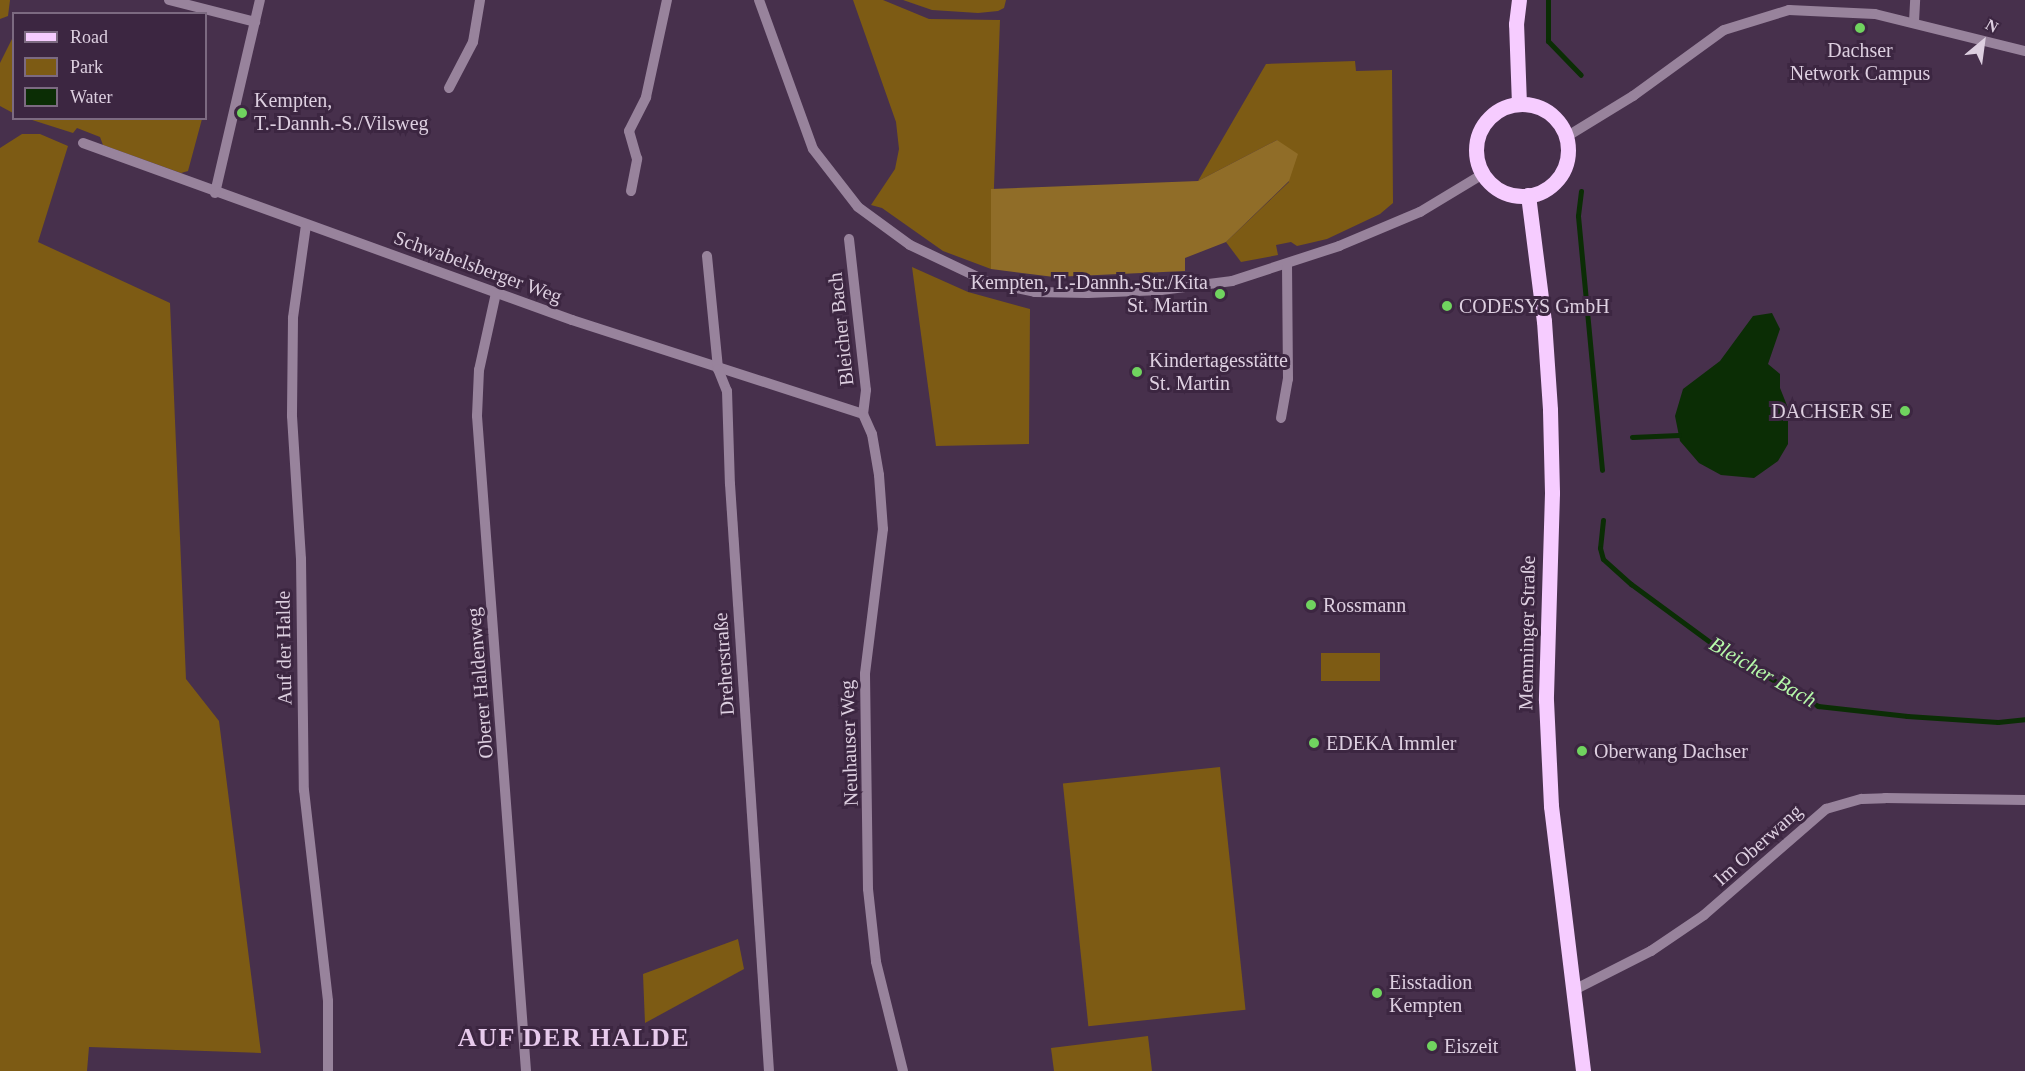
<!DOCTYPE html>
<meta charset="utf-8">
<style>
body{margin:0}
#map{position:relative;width:2025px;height:1071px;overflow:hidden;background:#47304c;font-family:Georgia,serif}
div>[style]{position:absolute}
.green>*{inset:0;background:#7d5b14;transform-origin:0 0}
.forest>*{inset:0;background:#906d28}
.water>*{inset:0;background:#0b2d05}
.stream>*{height:5px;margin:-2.5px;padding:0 2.5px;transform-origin:2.5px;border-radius:2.5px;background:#0b2d05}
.minor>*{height:10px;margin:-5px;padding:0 5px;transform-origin:5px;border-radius:5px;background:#98839c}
.major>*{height:15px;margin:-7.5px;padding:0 7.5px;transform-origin:7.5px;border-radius:7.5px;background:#f6ccff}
.major>.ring{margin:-7.5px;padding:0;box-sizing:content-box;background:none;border:15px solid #f6ccff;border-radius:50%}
.dots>*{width:16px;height:16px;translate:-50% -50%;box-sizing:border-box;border:3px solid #3c2641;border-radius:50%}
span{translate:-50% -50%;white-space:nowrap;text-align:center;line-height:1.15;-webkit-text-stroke:6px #3c2641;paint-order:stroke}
.poi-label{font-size:20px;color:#ddcfe0}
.left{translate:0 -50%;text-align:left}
.right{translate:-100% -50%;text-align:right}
.street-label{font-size:20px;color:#ddcfe0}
.water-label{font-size:21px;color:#b6faaa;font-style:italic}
.district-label{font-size:26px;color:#e7caec;font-weight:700;letter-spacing:1.5px}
.legend{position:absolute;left:12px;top:12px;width:195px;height:108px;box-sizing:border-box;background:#3c2641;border:2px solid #7c6a81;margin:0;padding:8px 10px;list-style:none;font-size:18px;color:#ddcfe0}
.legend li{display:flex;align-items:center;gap:12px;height:30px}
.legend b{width:30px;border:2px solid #7c6a81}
.north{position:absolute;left:1953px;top:12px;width:60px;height:60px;-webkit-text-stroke:4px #3c2641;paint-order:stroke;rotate:29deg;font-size:16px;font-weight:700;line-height:24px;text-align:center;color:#ddcfe0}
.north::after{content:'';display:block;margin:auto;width:21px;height:27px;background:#ddcfe0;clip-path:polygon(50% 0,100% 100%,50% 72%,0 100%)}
</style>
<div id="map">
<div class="green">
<i style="clip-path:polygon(0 0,10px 0,8px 16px,0 19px)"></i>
<i style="clip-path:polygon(853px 0,883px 0,929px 19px,1000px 20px,991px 269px,943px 251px,882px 208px,871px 205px,895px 169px,899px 149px,896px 122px)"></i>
<i style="clip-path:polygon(903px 0,1006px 0,1004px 8px,998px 11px,978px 13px,932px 10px)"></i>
<i style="clip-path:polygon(13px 37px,13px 113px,0 106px,0 63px)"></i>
<i style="clip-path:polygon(1355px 61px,1356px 71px,1392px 70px,1393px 203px,1380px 214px,1327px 239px,1297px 246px,1291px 242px,1276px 245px,1278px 255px,1241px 262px,1226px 242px,1289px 182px,1277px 140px,1198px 181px,1266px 64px)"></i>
<i style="clip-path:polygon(29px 119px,202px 119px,188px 171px,181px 173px,103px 145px,100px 137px,77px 128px,73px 133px)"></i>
<i style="clip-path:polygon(22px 134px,40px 134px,68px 146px,38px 242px,170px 303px,186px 679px,219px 721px,261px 1053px,89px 1047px,87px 1071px,0 1071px,0 148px)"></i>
<i style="clip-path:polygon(912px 267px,968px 292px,1030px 309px,1029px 444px,936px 446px)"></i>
<i style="left:1321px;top:653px;width:59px;height:28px"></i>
<i style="left:1220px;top:767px;width:244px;height:158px;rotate:84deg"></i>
<i style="clip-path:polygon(738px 939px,744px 969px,645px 1023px,643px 974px)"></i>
<i style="clip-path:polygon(1148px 1036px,1152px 1071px,1054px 1071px,1051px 1048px)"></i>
</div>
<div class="forest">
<i style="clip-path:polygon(1277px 140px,1298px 154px,1289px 181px,1226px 242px,1185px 258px,1185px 271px,1054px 277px,991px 269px,991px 189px,1198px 181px)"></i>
</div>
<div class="water">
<i style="clip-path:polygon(1772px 313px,1780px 329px,1768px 364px,1780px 374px,1780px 388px,1788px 408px,1788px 444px,1778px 461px,1754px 478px,1721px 475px,1699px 463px,1680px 441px,1675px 416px,1683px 389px,1720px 361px,1753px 316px)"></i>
</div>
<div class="stream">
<i style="left:1548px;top:0;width:41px;rotate:90deg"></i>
<i style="left:1548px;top:41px;width:47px;rotate:45.9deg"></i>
<i style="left:1581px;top:191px;width:25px;rotate:97deg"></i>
<i style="left:1578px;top:216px;width:255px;rotate:84.6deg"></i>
<i style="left:1632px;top:437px;width:47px;rotate:-2.4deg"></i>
<i style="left:1603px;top:520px;width:28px;rotate:96deg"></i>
<i style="left:1600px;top:548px;width:11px;rotate:75deg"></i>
<i style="left:1603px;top:559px;width:38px;rotate:42deg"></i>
<i style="left:1631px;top:584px;width:108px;rotate:36.3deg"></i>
<i style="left:1718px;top:648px;width:116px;rotate:30.1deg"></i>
<i style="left:1818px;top:706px;width:90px;rotate:6.4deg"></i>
<i style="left:1907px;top:716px;width:91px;rotate:3.8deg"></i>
<i style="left:1998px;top:722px;width:27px;rotate:-6deg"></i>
</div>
<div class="minor">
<i style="left:169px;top:0;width:89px;rotate:14.3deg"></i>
<i style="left:759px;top:0;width:158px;rotate:70.1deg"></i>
<i style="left:813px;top:149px;width:73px;rotate:52.2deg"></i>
<i style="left:858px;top:207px;width:64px;rotate:36.2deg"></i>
<i style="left:910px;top:245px;width:84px;rotate:25.3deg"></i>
<i style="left:986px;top:281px;width:50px;rotate:12.7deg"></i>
<i style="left:1035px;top:292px;width:53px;rotate:1.1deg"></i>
<i style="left:1088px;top:293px;width:73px;rotate:-2.4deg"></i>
<i style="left:1161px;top:290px;width:72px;rotate:-7.2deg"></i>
<i style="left:1232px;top:281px;width:113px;rotate:-18.1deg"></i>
<i style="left:1339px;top:246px;width:88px;rotate:-22.8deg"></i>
<i style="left:1420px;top:212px;width:74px;rotate:-31.1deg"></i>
<i style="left:1914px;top:22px;width:22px;rotate:-87deg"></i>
<i style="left:449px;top:88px;width:52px;rotate:-62.4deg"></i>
<i style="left:473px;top:42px;width:43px;rotate:-80.5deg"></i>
<i style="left:1566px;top:137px;width:79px;rotate:-31.5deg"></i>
<i style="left:1633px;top:96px;width:112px;rotate:-36deg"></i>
<i style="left:1724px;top:30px;width:68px;rotate:-17.1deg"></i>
<i style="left:1789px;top:10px;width:86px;rotate:2.7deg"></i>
<i style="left:1875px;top:14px;width:154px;rotate:13.9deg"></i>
<i style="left:83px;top:143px;width:520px;rotate:19.9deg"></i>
<i style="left:572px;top:320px;width:306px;rotate:17.9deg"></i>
<i style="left:631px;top:191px;width:33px;rotate:-79deg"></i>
<i style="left:637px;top:159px;width:29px;rotate:-106deg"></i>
<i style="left:629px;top:131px;width:38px;rotate:-63deg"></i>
<i style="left:646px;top:97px;width:99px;rotate:-77.8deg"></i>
<i style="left:215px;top:193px;width:198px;rotate:-76.9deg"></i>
<i style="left:306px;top:225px;width:94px;rotate:98deg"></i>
<i style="left:293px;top:318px;width:98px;rotate:90.6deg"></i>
<i style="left:292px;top:416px;width:143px;rotate:86.4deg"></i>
<i style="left:301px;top:559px;width:231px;rotate:89.3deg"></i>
<i style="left:304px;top:790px;width:212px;rotate:83.5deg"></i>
<i style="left:328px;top:1001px;width:70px;rotate:90deg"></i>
<i style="left:849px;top:239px;width:152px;rotate:83.6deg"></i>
<i style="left:866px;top:390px;width:24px;rotate:97deg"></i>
<i style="left:863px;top:414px;width:22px;rotate:66deg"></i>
<i style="left:872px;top:434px;width:42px;rotate:80.3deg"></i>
<i style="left:879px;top:475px;width:54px;rotate:85.8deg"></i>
<i style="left:883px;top:529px;width:146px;rotate:97.1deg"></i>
<i style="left:865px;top:674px;width:215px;rotate:89.2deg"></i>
<i style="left:868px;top:889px;width:73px;rotate:83.7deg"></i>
<i style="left:876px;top:962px;width:112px;rotate:76.1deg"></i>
<i style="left:707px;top:256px;width:114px;rotate:84.4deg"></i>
<i style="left:718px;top:369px;width:24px;rotate:68deg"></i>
<i style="left:727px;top:391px;width:93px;rotate:88.2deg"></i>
<i style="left:730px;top:484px;width:588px;rotate:86.2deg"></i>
<i style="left:496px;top:293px;width:79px;rotate:102.4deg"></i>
<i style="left:479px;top:370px;width:46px;rotate:92.5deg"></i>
<i style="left:477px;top:416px;width:657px;rotate:85.72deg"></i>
<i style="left:1281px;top:418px;width:40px;rotate:-80deg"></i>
<i style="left:1288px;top:379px;width:115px;rotate:-90.5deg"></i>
<i style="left:1572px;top:991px;width:89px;rotate:-26.9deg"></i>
<i style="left:1651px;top:951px;width:64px;rotate:-34.2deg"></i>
<i style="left:1704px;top:915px;width:162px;rotate:-41deg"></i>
<i style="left:1826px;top:809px;width:37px;rotate:-16deg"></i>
<i style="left:1862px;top:799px;width:23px;rotate:-2deg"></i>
<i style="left:1885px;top:798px;width:140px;rotate:0.8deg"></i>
</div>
<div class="major">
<i style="left:1519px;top:104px;width:80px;rotate:-92.1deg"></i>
<i style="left:1516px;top:24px;width:24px;rotate:-83deg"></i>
<i class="ring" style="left:1476px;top:104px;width:77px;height:77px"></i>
<i style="left:1528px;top:195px;width:127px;rotate:82.8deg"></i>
<i style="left:1544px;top:321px;width:89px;rotate:86.1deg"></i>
<i style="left:1550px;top:410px;width:83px;rotate:88.6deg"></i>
<i style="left:1552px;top:493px;width:207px;rotate:91.7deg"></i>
<i style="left:1546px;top:700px;width:106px;rotate:87.3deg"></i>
<i style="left:1551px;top:806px;width:267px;rotate:83.1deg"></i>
</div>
<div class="dots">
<i style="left:1860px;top:28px;background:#70d35f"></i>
<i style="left:242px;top:113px;background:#70d35f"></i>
<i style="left:1220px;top:294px;background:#70d35f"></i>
<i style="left:1447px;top:306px;background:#70d35f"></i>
<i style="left:1137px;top:372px;background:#70d35f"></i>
<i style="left:1905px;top:411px;background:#70d35f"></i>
<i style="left:1311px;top:605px;background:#70d35f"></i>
<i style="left:1314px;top:743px;background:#70d35f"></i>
<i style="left:1582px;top:751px;background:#70d35f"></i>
<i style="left:1377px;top:993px;background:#70d35f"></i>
<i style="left:1432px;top:1046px;background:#70d35f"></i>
</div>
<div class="poi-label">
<span style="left:1860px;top:62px">Dachser<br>Network Campus</span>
<span class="left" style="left:254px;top:112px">Kempten,<br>T.-Dannh.-S./Vilsweg</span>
<span class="right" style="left:1208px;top:294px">Kempten, T.-Dannh.-Str./Kita<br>St. Martin</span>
<span class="left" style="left:1459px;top:306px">CODESYS GmbH</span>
<span class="left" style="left:1149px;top:372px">Kindertagesstätte<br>St. Martin</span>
<span class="right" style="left:1893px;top:411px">DACHSER SE</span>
<span class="left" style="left:1323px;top:605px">Rossmann</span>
<span class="left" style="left:1326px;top:743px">EDEKA Immler</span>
<span class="left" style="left:1594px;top:751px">Oberwang Dachser</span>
<span class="left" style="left:1389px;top:994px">Eisstadion<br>Kempten</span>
<span class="left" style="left:1444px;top:1046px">Eiszeit</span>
</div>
<div class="street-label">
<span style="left:478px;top:267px;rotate:20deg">Schwabelsberger Weg</span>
<span style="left:841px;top:329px;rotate:-96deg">Bleicher Bach</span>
<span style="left:1527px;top:633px;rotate:-89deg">Memminger Straße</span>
<span style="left:284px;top:648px;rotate:-91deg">Auf der Halde</span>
<span style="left:724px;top:664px;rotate:-94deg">Dreherstraße</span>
<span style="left:480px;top:683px;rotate:-95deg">Oberer Haldenweg</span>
<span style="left:849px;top:743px;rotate:-92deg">Neuhauser Weg</span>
<span style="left:1758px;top:845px;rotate:-42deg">Im Oberwang</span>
</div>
<div class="water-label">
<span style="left:1763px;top:672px;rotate:30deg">Bleicher Bach</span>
</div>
<div class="district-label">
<span style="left:574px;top:1038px">AUF DER HALDE</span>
</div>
<ul class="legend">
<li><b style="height:8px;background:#f6ccff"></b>Road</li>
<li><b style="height:16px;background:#7d5b14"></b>Park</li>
<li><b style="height:16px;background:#0b2d05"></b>Water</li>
</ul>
<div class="north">N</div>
</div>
